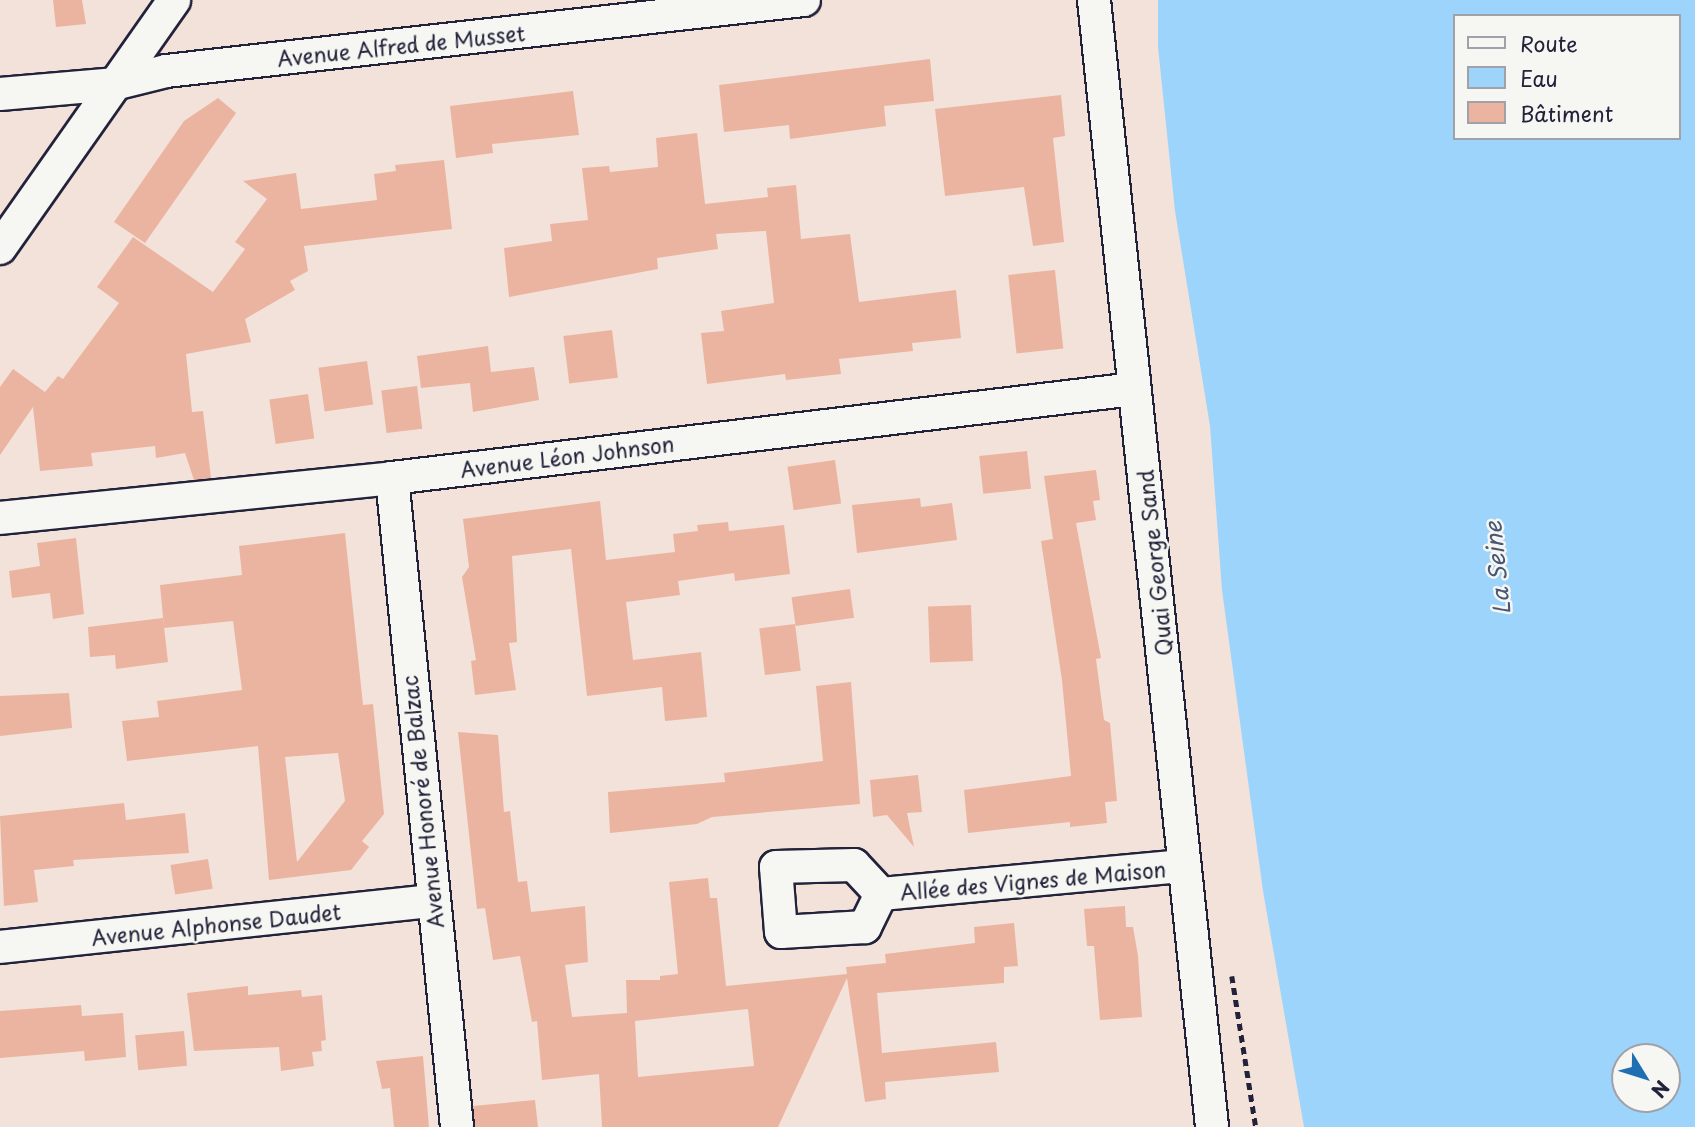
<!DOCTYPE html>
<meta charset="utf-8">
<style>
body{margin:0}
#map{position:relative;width:1695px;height:1127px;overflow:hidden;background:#f3e2d9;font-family:"Playpen Sans",sans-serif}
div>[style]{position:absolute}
.water>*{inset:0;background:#9dd4fc}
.building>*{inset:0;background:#ebb4a0;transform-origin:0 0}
.path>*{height:4.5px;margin-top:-2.25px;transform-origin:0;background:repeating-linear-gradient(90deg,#22223b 0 7px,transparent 0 12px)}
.roads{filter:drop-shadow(2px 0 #22223b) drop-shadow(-2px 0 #22223b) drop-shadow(0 2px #22223b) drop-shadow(0 -2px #22223b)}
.minor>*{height:32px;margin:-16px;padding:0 16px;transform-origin:16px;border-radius:16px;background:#f6f6f2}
span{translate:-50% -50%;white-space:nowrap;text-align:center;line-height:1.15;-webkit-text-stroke:5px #f6f6f2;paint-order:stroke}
.street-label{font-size:21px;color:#22223b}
.water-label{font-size:23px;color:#475775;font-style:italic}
.legend{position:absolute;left:1453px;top:14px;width:228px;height:126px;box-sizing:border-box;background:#f6f6f2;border:2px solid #a1a1a9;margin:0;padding:9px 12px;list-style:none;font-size:21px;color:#22223b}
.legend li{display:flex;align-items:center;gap:14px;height:35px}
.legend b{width:35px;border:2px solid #a1a1a9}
.north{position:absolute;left:1611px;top:1043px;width:70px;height:70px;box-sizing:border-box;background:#f6f6f2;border:2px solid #a1a1a9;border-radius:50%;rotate:128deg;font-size:19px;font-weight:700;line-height:28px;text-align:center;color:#22223b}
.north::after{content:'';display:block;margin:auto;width:24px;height:32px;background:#1f6fb2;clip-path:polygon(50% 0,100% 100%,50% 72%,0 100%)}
</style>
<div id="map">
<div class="water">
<i style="clip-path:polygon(evenodd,1158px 0,1695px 0,1695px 1127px,1304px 1127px,1263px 891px,1222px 590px,1210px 426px,1175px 211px,1158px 47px,1158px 0,1455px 16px,1679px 16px,1679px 138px,1455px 138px,1455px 16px,1158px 0,1625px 1057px,1667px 1057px,1667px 1099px,1625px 1099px,1625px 1057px)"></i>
</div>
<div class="building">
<i style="clip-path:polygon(53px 0,82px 0,86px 24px,56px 27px)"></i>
<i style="clip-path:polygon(930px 59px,934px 101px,884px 106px,886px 126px,790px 139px,789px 125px,724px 132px,719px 85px)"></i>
<i style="clip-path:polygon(573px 91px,579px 135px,492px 144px,493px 153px,456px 158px,450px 106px)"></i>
<i style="clip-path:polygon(1061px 95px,1065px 136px,1053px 138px,1064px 242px,1033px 246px,1024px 187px,945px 196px,935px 109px)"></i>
<i style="clip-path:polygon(218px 98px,236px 113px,145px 243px,114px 222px,184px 121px)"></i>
<i style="clip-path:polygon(697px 133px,705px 204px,768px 197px,767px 188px,796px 185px,801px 239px,850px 234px,859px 302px,956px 290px,961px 338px,912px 343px,913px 351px,839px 359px,841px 374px,786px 380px,785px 374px,707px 384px,701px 333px,724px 331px,721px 311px,774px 303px,766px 231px,716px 234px,718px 249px,657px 258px,658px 269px,509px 297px,504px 248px,552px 241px,550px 224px,588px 220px,582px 168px,609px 166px,610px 172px,658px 167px,656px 138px)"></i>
<i style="clip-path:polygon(444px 160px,452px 229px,304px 246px,308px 271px,290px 281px,295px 290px,245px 319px,251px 342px,186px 354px,192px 412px,203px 411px,211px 478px,194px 480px,185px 453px,156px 458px,155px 446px,91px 453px,93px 466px,40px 471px,33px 407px,0 455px,0 387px,13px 369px,45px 392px,58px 376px,63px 379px,119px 303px,97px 287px,133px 237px,213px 292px,245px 249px,235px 242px,267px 199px,243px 181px,296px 173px,301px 209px,377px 200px,374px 174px,396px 171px,395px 165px)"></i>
<i style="left:1055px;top:270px;width:79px;height:47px;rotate:84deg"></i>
<i style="left:612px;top:330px;width:48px;height:49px;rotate:83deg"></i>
<i style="clip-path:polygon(488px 346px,491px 372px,534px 367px,539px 400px,473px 412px,470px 383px,421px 388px,417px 356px)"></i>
<i style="left:367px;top:361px;width:44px;height:49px;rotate:82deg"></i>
<i style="left:417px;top:386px;width:43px;height:36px;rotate:83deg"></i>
<i style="left:308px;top:394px;width:45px;height:39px;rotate:82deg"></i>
<i style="left:1027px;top:451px;width:38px;height:48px;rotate:84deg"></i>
<i style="left:835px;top:460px;width:44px;height:48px;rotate:82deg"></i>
<i style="clip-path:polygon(1096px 470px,1100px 500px,1093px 501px,1096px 520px,1076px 523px,1101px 658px,1096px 659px,1104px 720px,1110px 723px,1117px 801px,1105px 802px,1107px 823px,1070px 827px,1070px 822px,968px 833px,964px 790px,1071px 776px,1062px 680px,1041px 541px,1053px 539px,1044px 476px)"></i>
<i style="clip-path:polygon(920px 498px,921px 507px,952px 503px,957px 540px,857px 553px,852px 505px)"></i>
<i style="clip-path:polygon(600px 501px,606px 560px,675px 552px,673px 534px,698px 531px,697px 525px,728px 522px,729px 531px,784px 525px,790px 574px,735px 581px,734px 573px,678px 581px,680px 595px,626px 602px,633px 660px,701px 652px,707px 717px,665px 721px,662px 687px,587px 696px,571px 549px,512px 556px,517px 642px,509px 643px,516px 690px,475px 695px,471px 661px,476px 660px,462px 577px,469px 567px,463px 519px)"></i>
<i style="clip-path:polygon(evenodd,345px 533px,363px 705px,373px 704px,384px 814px,362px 841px,369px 847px,351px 870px,269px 880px,258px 746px,127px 761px,122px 721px,159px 717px,157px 701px,242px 690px,233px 621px,164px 628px,160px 585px,242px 575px,239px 546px,345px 533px,338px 753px,345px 801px,297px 862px,285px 757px,338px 753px)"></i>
<i style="clip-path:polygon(76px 538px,84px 614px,53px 619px,50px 593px,12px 598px,9px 571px,40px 566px,37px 543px)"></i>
<i style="left:850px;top:589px;width:29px;height:59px;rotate:82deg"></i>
<i style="left:971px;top:605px;width:56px;height:43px;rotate:88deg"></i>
<i style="clip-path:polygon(163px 618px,168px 662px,116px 669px,115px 655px,90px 657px,88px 627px)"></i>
<i style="left:795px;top:624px;width:47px;height:36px;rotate:83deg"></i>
<i style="clip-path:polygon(851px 682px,860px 804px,712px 817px,697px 824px,610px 833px,608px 792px,725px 782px,724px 773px,823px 761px,816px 686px)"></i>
<i style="clip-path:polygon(69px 693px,72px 728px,0 736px,0 696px)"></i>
<i style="clip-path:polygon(evenodd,458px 732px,498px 735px,504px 812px,510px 811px,518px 882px,527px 881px,531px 912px,585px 906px,588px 962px,565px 965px,572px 1017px,627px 1013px,626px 980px,660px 980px,660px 976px,678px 974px,669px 882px,708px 878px,710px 898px,717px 898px,726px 986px,847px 974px,846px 967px,886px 963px,885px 954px,975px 943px,974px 927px,1014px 923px,1018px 966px,1004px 967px,1004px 983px,877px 993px,882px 1053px,996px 1042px,999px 1072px,885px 1082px,886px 1099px,865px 1102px,847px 978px,778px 1127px,602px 1127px,599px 1074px,542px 1080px,537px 1021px,532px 1022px,520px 956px,493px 960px,485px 908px,477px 909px,458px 732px,748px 1009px,754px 1066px,638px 1077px,635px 1021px,748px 1009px)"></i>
<i style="clip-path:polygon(918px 775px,922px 812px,907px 813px,914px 847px,887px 815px,873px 817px,870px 780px)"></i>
<i style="clip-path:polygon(124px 803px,126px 820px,185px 813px,189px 853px,73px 860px,74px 866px,34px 870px,38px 902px,4px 906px,0 816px)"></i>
<i style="left:208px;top:859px;width:30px;height:38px;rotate:81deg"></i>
<i style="clip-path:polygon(1125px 906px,1126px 927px,1133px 927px,1138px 956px,1142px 1017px,1100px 1020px,1094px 946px,1087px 946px,1084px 909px)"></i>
<i style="clip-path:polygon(248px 986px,248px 995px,301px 990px,302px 997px,322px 995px,326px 1040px,321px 1041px,322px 1051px,312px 1052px,314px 1066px,281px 1071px,279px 1047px,194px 1051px,187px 993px)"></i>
<i style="clip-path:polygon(81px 1005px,82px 1016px,123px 1013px,126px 1057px,85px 1061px,84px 1051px,0 1058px,0 1011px)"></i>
<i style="left:184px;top:1031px;width:35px;height:49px;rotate:85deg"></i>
<i style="clip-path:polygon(423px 1056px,429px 1127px,394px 1127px,390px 1088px,382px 1089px,376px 1061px)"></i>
<i style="clip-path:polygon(535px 1100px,538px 1127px,475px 1127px,473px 1106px)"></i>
</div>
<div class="path">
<i style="left:1232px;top:976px;width:153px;rotate:81deg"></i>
</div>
<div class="roads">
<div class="minor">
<i style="left:1094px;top:0;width:1133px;rotate:84.02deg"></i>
<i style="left:0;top:94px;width:114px;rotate:-5deg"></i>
<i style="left:114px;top:84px;width:54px;rotate:-14deg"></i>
<i style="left:166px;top:71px;width:642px;rotate:-6.35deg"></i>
<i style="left:0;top:248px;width:303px;rotate:-54.9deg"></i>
<i style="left:392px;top:478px;width:652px;rotate:84.28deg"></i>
<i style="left:0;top:518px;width:394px;rotate:-5.8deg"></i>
<i style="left:392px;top:478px;width:747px;rotate:-6.84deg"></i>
<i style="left:854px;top:865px;width:40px;rotate:47deg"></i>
<i style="left:881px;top:894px;width:37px;rotate:116deg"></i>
<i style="left:865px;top:927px;width:84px;rotate:176.6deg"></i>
<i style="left:781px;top:932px;width:65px;rotate:-94.4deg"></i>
<i style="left:776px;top:867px;width:78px;rotate:-1.5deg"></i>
<i style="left:881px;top:894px;width:304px;rotate:-5.3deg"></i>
<i style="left:0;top:947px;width:433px;rotate:-6.1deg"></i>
</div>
</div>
<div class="street-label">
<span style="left:401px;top:45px;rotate:-6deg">Avenue Alfred de Musset</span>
<span style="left:567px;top:456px;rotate:-7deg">Avenue Léon Johnson</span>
<span style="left:1154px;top:563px;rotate:-96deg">Quai George Sand</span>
<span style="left:422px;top:802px;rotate:-96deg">Avenue Honoré de Balzac</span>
<span style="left:1033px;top:880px;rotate:-5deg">Allée des Vignes de Maison</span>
<span style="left:216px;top:924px;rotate:-6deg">Avenue Alphonse Daudet</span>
</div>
<div class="water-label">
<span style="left:1497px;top:568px;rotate:-96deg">La Seine</span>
</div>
<ul class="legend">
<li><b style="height:9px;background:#f6f6f2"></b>Route</li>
<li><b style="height:19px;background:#9dd4fc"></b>Eau</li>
<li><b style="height:19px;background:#ebb4a0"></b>Bâtiment</li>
</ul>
<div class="north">N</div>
</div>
